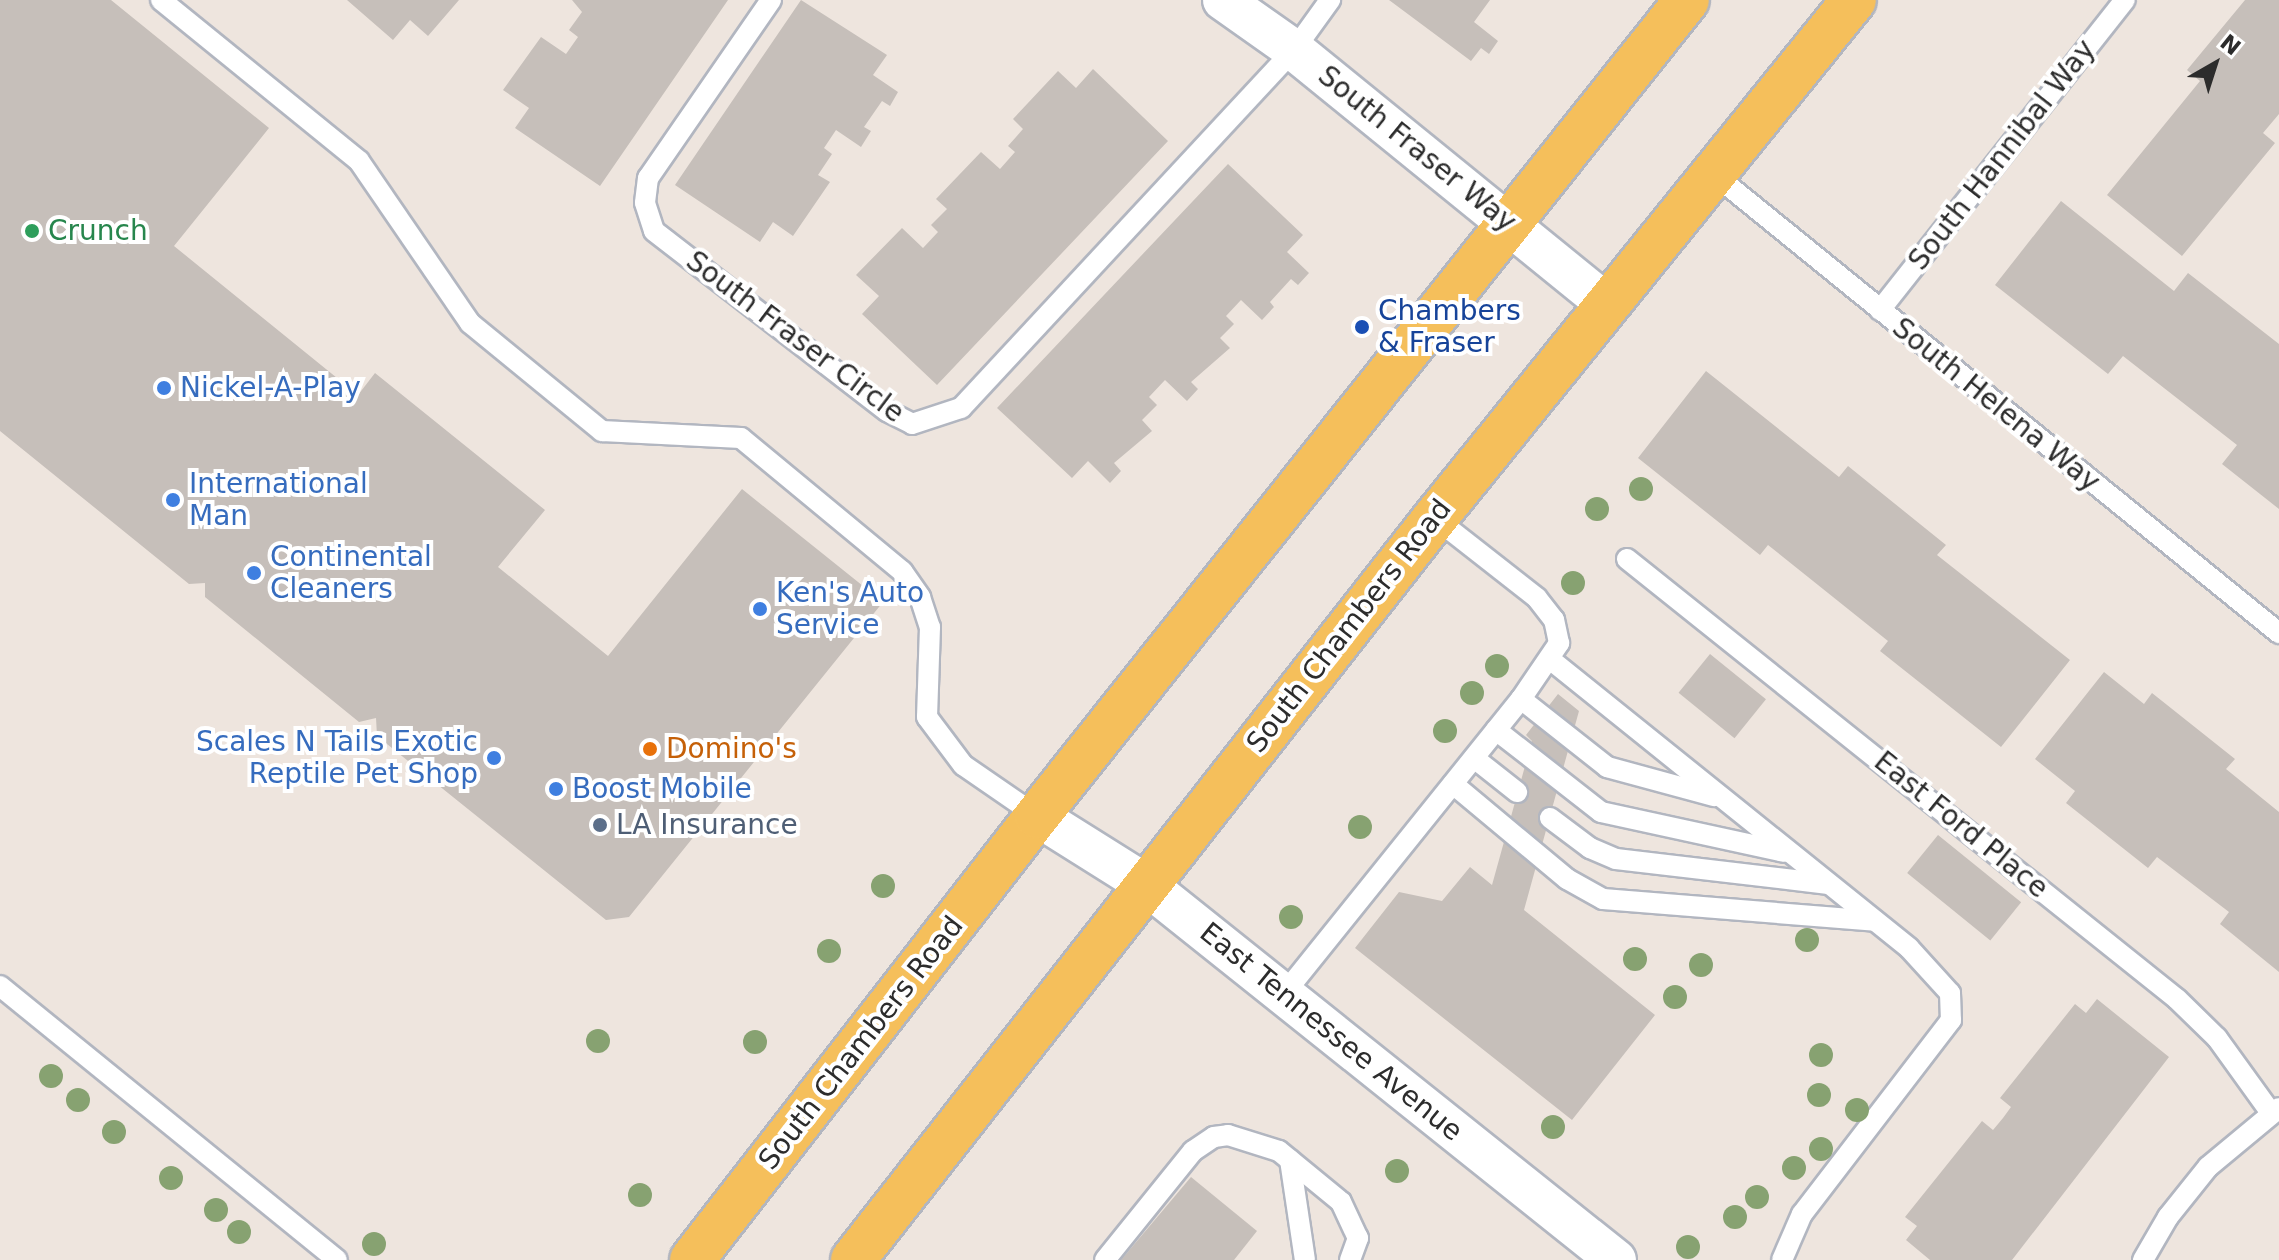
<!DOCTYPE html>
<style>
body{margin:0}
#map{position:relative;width:2279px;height:1260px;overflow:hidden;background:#eee5de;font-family:"DejaVu Sans",sans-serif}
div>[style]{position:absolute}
.building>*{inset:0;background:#c6bfba;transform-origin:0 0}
.roads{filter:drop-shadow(2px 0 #b2b6c0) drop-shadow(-2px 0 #b2b6c0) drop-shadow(0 2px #b2b6c0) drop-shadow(0 -2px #b2b6c0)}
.service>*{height:20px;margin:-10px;padding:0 10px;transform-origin:10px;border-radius:10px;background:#fff}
.minor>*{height:40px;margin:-20px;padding:0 20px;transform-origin:20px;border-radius:20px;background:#fff}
.primary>*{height:44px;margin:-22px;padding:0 22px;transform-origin:22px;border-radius:22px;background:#f5bf5b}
.trees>*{width:24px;height:24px;margin:-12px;border-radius:50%;background:#87a271}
.dots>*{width:22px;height:22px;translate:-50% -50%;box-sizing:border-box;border:4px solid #fff;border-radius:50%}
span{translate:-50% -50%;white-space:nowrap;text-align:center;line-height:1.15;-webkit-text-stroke:8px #fff;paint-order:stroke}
.street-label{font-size:28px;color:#2c2c2c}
.leisure-label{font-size:28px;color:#27864d}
.left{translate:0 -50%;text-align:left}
.transit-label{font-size:28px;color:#164399}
.shop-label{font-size:28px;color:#366cbe}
.right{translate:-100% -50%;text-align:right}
.food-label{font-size:28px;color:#c56008}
.service-label{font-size:28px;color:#4e5e75}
.north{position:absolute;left:2175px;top:24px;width:80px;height:80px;-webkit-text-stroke:6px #fff;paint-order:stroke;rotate:39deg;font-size:22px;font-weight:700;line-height:32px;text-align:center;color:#2c2c2c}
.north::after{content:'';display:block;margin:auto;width:28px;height:36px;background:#2c2c2c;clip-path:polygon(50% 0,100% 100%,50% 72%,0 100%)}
</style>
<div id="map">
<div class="building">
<i style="clip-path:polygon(0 0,111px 0,269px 128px,174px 246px,358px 395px,375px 373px,545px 510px,498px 567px,608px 656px,742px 489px,883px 602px,629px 917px,606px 920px,377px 736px,376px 718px,359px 722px,205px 597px,205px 583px,189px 584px,0 431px)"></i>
<i style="clip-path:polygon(347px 0,459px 0,428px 36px,410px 20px,393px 40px)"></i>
<i style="clip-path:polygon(572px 0,728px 0,600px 186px,515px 128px,529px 108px,503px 90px,541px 37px,566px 54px,578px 37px,569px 30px,582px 12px)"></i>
<i style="clip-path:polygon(801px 0,887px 55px,873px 75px,898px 92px,890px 106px,882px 101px,864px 127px,871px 131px,861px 147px,836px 130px,824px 148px,832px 154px,818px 175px,830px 182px,793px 236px,773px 222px,760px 242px,675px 185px)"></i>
<i style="clip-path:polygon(1389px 0,1490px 0,1474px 22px,1498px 41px,1489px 54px,1481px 48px,1471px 61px)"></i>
<i style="clip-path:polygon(2245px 0,2279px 0,2279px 114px,2263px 133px,2275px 143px,2182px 256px,2107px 195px,2200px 81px,2187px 70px)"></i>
<i style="clip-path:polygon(1093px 69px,1168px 141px,937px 385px,862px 314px,879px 296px,856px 275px,902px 228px,923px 248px,938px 232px,931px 225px,947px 209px,936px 199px,981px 152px,1000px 169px,1015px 152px,1008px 146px,1023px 129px,1013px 119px,1058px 71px,1076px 88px)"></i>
<i style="clip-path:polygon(1228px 164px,1303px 235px,1287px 252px,1309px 273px,1298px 285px,1291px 279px,1270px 302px,1274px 307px,1262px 320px,1241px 300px,1226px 316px,1234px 324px,1220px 338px,1230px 348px,1191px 382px,1198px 389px,1187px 401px,1165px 380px,1149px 397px,1157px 405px,1142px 420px,1152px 431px,1114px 463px,1121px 471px,1110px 483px,1088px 461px,1072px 478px,997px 408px)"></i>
<i style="clip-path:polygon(2061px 201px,2174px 291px,2188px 273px,2279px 344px,2279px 509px,2222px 464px,2237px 445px,2123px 356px,2108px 374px,1995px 285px)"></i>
<i style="clip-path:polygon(1706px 371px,1839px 477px,1848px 466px,1946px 545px,1937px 555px,2070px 660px,2001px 747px,1880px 651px,1888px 641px,1768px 545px,1760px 555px,1638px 458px)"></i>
<i style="left:1710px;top:654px;width:72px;height:50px;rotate:39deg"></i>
<i style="clip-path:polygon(2104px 672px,2144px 704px,2152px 693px,2235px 759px,2226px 769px,2279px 812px,2279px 972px,2220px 924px,2229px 912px,2157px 857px,2148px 868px,2066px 803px,2075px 791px,2035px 759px)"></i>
<i style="clip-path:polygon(1558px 694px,1579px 711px,1524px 910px,1655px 1015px,1572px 1120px,1355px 948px,1399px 892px,1442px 901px,1470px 867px,1492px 885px,1532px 741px,1526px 735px)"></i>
<i style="left:1938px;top:835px;width:107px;height:49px;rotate:39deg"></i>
<i style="clip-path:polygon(2097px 999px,2169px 1057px,2012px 1260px,1930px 1260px,1906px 1240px,1917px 1226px,1905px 1217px,1982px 1121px,1993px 1130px,2003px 1118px,2011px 1107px,2000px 1098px,2075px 1004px,2086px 1013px)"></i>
<i style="clip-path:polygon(1191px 1177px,1257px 1231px,1234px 1260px,1121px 1260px)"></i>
</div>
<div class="roads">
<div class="service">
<i style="left:161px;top:0;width:255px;rotate:39.1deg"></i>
<i style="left:359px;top:161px;width:196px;rotate:55.6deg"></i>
<i style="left:470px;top:323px;width:171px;rotate:39.3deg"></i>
<i style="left:602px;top:431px;width:139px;rotate:2.9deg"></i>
<i style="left:741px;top:438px;width:209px;rotate:39.6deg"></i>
<i style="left:902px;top:571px;width:32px;rotate:55deg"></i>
<i style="left:920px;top:597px;width:32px;rotate:72deg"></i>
<i style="left:930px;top:627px;width:90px;rotate:91.9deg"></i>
<i style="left:927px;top:717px;width:60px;rotate:53.1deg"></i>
<i style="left:963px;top:765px;width:90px;rotate:34.6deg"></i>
<i style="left:771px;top:0;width:216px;rotate:124.6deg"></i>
<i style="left:648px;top:178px;width:25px;rotate:97deg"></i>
<i style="left:645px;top:203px;width:29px;rotate:72deg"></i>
<i style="left:654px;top:231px;width:294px;rotate:37.7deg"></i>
<i style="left:887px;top:411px;width:28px;rotate:27deg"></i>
<i style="left:912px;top:424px;width:52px;rotate:-18.1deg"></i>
<i style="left:961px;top:408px;width:489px;rotate:-47.1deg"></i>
<i style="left:1294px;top:50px;width:62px;rotate:-54.2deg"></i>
<i style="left:1715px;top:175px;width:727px;rotate:39.08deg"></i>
<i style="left:1880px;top:310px;width:395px;rotate:-51.7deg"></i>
<i style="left:1627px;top:559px;width:704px;rotate:38.66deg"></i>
<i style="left:2177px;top:999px;width:56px;rotate:44.3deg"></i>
<i style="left:2217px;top:1038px;width:92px;rotate:54.2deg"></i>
<i style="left:1551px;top:660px;width:459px;rotate:38.8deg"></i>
<i style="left:1909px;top:948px;width:61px;rotate:47.7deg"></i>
<i style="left:1950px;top:993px;width:27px;rotate:88deg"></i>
<i style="left:1951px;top:1020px;width:245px;rotate:127.5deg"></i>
<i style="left:1802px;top:1214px;width:50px;rotate:113.5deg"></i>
<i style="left:1521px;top:699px;width:110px;rotate:38.3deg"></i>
<i style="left:1607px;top:767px;width:111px;rotate:15.2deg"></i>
<i style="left:1496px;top:730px;width:133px;rotate:38deg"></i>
<i style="left:1601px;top:812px;width:187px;rotate:12.3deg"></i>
<i style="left:1474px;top:758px;width:55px;rotate:38.3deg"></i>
<i style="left:1453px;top:784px;width:148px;rotate:39.8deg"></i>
<i style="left:1567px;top:879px;width:41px;rotate:29.1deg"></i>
<i style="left:1603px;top:899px;width:273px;rotate:4.6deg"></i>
<i style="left:1550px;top:818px;width:50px;rotate:36.9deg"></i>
<i style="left:1590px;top:848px;width:28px;rotate:23deg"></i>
<i style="left:1616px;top:859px;width:214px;rotate:6.7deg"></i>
<i style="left:0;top:986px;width:434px;rotate:39.1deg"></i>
<i style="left:1283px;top:995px;width:380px;rotate:-51.2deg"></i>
<i style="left:1521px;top:699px;width:68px;rotate:-55.8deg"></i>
<i style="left:1559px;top:643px;width:24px;rotate:-102deg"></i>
<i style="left:1554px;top:620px;width:28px;rotate:-128deg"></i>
<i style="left:1537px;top:598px;width:130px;rotate:-141.9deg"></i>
<i style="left:1290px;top:1160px;width:101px;rotate:81.5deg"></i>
<i style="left:1105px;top:1260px;width:140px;rotate:-51.1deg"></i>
<i style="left:1193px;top:1151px;width:25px;rotate:-34deg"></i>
<i style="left:1214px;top:1137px;width:14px;rotate:-8deg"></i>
<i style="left:1228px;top:1135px;width:53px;rotate:17.4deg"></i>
<i style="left:1279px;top:1151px;width:80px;rotate:39.4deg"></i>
<i style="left:1341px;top:1202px;width:40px;rotate:65deg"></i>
<i style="left:1358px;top:1238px;width:23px;rotate:110deg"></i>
<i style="left:2143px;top:1260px;width:50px;rotate:-59.8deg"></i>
<i style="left:2168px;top:1217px;width:64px;rotate:-51.3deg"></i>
<i style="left:2208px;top:1167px;width:92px;rotate:-39.7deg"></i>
</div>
<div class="minor">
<i style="left:1223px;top:0;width:87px;rotate:35.2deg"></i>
<i style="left:1294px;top:50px;width:403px;rotate:39.1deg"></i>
<i style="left:1037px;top:816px;width:126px;rotate:32.1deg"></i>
<i style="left:1144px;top:883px;width:604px;rotate:38.62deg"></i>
</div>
<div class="primary">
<i style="left:692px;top:1260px;width:562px;rotate:-52.15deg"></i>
<i style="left:1037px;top:816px;width:1043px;rotate:-51.46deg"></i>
<i style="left:853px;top:1260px;width:943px;rotate:-51.89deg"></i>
<i style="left:1435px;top:518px;width:666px;rotate:-51.03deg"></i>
</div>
</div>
<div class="trees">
<i style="left:1641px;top:489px"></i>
<i style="left:1597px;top:509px"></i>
<i style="left:1573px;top:583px"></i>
<i style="left:1497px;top:666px"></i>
<i style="left:1472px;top:693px"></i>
<i style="left:1445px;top:731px"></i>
<i style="left:1360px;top:827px"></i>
<i style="left:883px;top:886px"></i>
<i style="left:1291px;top:917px"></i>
<i style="left:1807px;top:940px"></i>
<i style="left:829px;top:951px"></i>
<i style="left:1635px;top:959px"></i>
<i style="left:1701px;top:965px"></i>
<i style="left:1675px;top:997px"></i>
<i style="left:598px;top:1041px"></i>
<i style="left:755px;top:1042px"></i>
<i style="left:1821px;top:1055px"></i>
<i style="left:51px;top:1076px"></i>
<i style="left:1819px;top:1095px"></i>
<i style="left:78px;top:1100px"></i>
<i style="left:1857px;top:1110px"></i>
<i style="left:1553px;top:1127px"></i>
<i style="left:114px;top:1132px"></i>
<i style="left:1821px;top:1149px"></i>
<i style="left:1794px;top:1168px"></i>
<i style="left:1397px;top:1171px"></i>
<i style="left:171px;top:1178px"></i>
<i style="left:640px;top:1195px"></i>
<i style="left:1757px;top:1197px"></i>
<i style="left:216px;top:1210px"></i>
<i style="left:1735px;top:1217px"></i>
<i style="left:239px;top:1232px"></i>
<i style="left:374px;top:1244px"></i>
<i style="left:1688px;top:1247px"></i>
</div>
<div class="dots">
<i style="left:32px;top:231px;background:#2e9e5b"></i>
<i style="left:1362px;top:327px;background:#1a4fb4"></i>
<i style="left:164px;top:388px;background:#3f7fe0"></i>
<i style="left:173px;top:500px;background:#3f7fe0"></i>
<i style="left:254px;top:573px;background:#3f7fe0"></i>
<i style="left:760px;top:609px;background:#3f7fe0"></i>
<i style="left:650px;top:749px;background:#e8710a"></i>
<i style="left:494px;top:758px;background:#3f7fe0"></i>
<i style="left:556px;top:789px;background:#3f7fe0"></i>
<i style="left:600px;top:825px;background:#5c6f8a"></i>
</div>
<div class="street-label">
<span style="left:1417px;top:149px;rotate:39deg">South Fraser Way</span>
<span style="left:2002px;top:155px;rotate:-52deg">South Hannibal Way</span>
<span style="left:795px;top:337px;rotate:37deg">South Fraser Circle</span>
<span style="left:1996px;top:405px;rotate:39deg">South Helena Way</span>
<span style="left:1349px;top:626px;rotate:-52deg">South Chambers Road</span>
<span style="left:1961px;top:825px;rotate:39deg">East Ford Place</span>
<span style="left:1331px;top:1032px;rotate:39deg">East Tennessee Avenue</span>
<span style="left:861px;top:1043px;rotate:-52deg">South Chambers Road</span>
</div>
<div class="leisure-label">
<span class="left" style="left:48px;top:231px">Crunch</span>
</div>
<div class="transit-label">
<span class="left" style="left:1378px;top:327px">Chambers<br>&amp; Fraser</span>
</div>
<div class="shop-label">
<span class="left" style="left:180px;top:388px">Nickel-A-Play</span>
<span class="left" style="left:189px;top:500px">International<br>Man</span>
<span class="left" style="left:270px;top:573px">Continental<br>Cleaners</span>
<span class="left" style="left:776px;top:609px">Ken's Auto<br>Service</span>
<span class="right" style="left:478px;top:758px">Scales N Tails Exotic<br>Reptile Pet Shop</span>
<span class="left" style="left:572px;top:789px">Boost Mobile</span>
</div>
<div class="food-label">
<span class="left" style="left:666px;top:749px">Domino's</span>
</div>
<div class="service-label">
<span class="left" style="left:616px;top:825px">LA Insurance</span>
</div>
<div class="north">N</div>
</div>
